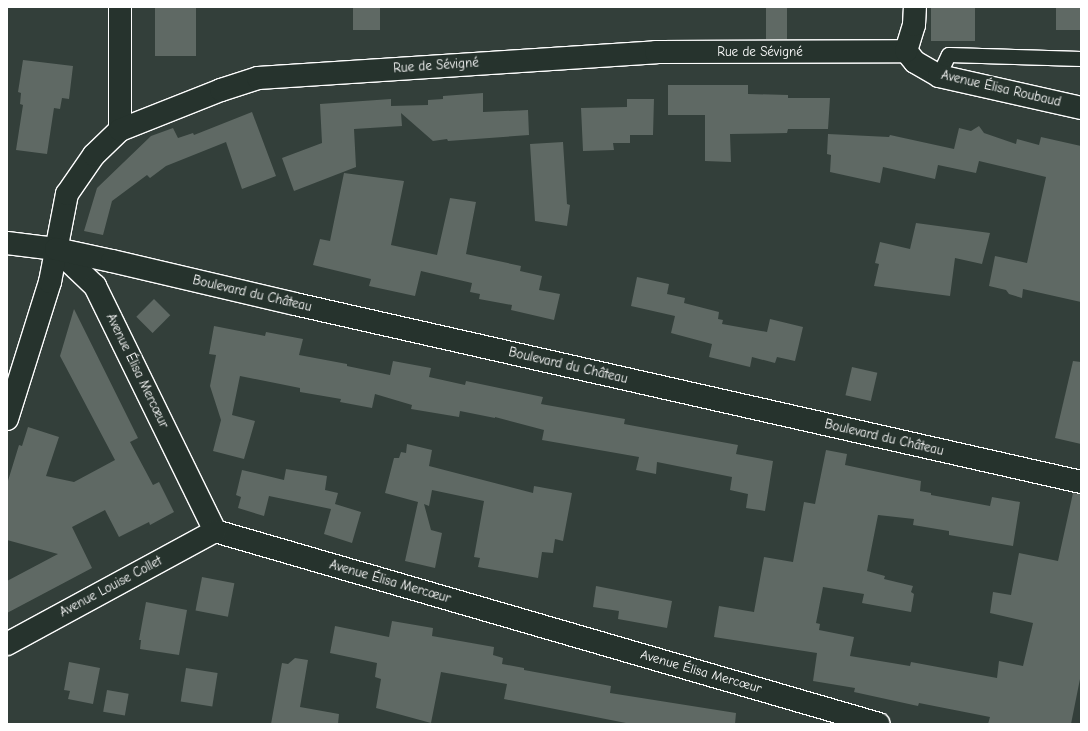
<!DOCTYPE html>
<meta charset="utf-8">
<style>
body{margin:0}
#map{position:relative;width:1088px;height:731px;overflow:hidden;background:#333f3a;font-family:"Comic Neue",sans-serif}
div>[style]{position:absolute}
.building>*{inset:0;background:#5f6964;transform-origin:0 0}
.roads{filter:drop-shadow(1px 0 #fff) drop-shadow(-1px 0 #fff) drop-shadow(0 1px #fff) drop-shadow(0 -1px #fff)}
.lane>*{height:14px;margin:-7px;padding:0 7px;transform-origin:7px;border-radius:7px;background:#26332d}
.street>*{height:22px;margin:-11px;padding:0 11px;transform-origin:11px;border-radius:11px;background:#26332d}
.secondary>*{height:22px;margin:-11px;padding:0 11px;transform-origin:11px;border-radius:11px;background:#26332d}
span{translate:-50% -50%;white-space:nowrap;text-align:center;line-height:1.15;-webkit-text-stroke:4px #26332d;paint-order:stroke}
.street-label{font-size:13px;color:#fff}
.frame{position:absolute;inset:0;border:8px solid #fff;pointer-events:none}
</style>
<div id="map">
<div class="building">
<i style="left:155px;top:7px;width:41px;height:49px"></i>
<i style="left:353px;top:7px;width:27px;height:23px"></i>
<i style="left:766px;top:7px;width:21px;height:32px"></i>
<i style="left:931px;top:7px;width:44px;height:34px"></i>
<i style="left:1056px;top:7px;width:25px;height:23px"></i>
<i style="clip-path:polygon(23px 60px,73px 66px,69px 99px,62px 98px,60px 109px,54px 108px,47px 154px,16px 150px,23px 105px,20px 104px,21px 93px,18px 92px)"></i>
<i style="clip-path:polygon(668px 85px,748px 85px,748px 94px,788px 95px,788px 98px,830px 98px,828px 129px,788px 129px,787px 133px,730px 134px,731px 162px,705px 161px,705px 115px,668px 115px)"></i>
<i style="clip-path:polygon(483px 93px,483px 112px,528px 110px,529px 135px,448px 141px,447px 139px,433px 141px,401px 113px,402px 126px,354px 129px,356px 167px,294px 191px,282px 158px,322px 143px,320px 104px,391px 99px,391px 106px,428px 105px,428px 100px,443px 99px,443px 96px)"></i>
<i style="clip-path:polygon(627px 99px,654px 99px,653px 135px,630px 135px,630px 143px,613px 143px,614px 150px,583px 151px,581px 108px,627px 107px)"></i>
<i style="clip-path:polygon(252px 112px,276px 176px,242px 189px,226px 142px,166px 166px,150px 178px,147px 175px,112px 201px,103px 235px,84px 231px,97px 188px,151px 136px,173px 128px,178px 138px,193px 133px,194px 135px)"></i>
<i style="clip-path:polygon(979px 126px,984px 133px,1016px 144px,1017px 139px,1039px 145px,1041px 137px,1081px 146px,1081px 302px,1023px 289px,1022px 298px,1009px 294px,1006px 290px,989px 286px,995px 256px,1027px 263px,1046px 177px,979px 161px,976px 173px,938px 165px,935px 179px,883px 167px,880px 183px,830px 172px,831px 155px,827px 154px,828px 134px,889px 137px,890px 135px,954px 149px,959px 128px,971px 131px)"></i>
<i style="clip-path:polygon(563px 142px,567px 204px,570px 205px,567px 226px,535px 221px,530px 144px)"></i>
<i style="clip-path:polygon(344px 173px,404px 181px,391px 245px,437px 255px,450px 198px,476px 202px,466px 254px,521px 266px,520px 271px,542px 276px,539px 290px,560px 294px,554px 320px,511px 310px,512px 305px,479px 299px,480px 294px,470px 292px,472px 283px,421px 271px,415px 296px,369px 286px,371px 279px,313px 265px,320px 239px,330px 241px)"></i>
<i style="clip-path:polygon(916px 223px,990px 233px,982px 264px,955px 258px,950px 296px,874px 286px,879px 264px,875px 263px,880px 242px,910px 249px)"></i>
<i style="clip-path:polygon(637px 277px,669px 284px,667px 294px,685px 298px,684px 303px,719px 312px,718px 319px,723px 320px,722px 324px,767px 332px,770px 319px,803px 327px,795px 361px,777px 357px,775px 363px,752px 357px,750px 367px,709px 357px,712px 344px,671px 333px,675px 316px,631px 306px)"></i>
<i style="left:154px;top:299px;width:23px;height:25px;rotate:45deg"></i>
<i style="clip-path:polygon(74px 309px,138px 438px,130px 442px,153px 485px,159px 482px,174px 512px,150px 525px,149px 522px,119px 537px,105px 510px,72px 527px,92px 568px,7px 613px,7px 581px,58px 554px,7px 540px,7px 484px,19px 445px,22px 446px,28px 427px,59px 437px,46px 476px,74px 482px,115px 460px,60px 356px)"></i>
<i style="clip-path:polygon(214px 326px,265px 336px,266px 332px,303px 339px,299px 355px,347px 364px,347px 366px,390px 375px,393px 361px,431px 368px,429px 377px,465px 385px,466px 381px,543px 397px,541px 404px,625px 419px,624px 424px,738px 445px,736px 454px,773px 461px,765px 511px,746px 508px,748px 494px,730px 490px,732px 477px,657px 462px,656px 474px,636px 470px,639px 457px,542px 440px,544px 430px,495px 417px,495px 418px,460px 411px,459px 417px,411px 409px,412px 405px,375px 394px,372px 408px,340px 402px,341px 399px,300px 392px,300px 388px,240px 376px,232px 415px,255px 421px,244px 459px,213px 451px,221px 420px,210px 386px,216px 355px,209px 354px)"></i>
<i style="clip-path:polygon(1073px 361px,1081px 362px,1081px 444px,1055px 438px)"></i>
<i style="left:852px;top:367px;width:26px;height:29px;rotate:13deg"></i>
<i style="clip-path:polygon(407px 444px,432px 450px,429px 466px,533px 493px,534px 486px,572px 493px,563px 541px,555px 539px,553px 553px,542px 552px,538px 578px,478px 567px,480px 558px,474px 557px,484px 501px,432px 490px,429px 506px,424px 504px,431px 530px,442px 533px,435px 568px,405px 561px,418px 502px,385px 493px,394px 458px,399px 458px,401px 452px,406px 453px)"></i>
<i style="clip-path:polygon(826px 450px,847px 454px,845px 465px,921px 481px,920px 491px,931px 493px,931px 495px,990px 506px,992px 497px,1020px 502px,1013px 546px,949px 535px,949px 531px,913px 525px,914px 519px,878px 515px,867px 571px,885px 576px,884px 579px,913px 586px,911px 592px,914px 594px,911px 612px,862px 603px,864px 594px,823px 587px,816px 623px,820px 624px,819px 630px,854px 637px,850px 656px,910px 666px,911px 662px,997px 678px,999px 661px,1023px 666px,1033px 623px,990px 613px,993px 592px,1011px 595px,1019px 553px,1058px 561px,1073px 493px,1081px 494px,1081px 674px,1071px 724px,988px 724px,990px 717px,919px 703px,918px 706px,854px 692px,855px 688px,813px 681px,817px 653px,714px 637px,719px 606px,754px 612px,764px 557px,793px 562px,804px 502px,815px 504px)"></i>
<i style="clip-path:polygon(286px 469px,327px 476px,325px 490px,338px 493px,335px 504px,361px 512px,352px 543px,324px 534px,331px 509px,269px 496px,264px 516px,238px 508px,241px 497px,236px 495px,242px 470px,284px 480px)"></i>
<i style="left:202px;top:577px;width:33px;height:34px;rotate:11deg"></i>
<i style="clip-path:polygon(596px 586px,672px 601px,667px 628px,618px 619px,619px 611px,593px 607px)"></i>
<i style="clip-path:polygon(146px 602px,187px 610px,179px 655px,140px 649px,141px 640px,139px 640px)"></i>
<i style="clip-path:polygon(392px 621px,433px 628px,432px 636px,494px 647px,493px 655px,503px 658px,502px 664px,524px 668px,524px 670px,611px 686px,610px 693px,736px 713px,735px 724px,631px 724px,504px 699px,507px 684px,441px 672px,431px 723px,376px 708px,381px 679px,375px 677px,377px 663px,330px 653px,335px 626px,389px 637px)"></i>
<i style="clip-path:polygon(295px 658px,308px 660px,300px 707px,339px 714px,338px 724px,271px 724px,282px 663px,288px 664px)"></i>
<i style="clip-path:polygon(69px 662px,100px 668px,93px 704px,68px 699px,70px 691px,64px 690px)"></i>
<i style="left:186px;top:668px;width:32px;height:34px;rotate:9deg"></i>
<i style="left:107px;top:690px;width:22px;height:22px;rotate:10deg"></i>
</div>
<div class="roads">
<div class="lane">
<i style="left:939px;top:76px;width:23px;rotate:-65deg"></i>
<i style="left:949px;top:55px;width:132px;rotate:1.7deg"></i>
</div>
<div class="street">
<i style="left:906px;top:51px;width:14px;rotate:51deg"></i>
<i style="left:915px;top:62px;width:28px;rotate:30deg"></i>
<i style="left:939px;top:76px;width:146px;rotate:12.7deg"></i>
<i style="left:120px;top:130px;width:123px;rotate:-90deg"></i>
<i style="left:56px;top:249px;width:54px;rotate:43.5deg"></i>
<i style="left:95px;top:286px;width:273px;rotate:63.9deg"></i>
<i style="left:215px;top:531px;width:691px;rotate:16.21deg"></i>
<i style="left:7px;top:419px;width:144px;rotate:-72.6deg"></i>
<i style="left:50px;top:282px;width:90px;rotate:-79.1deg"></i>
<i style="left:67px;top:194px;width:47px;rotate:-55.3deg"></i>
<i style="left:94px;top:155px;width:36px;rotate:-44deg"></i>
<i style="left:120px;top:130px;width:109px;rotate:-21.6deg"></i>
<i style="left:221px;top:90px;width:39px;rotate:-18deg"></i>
<i style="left:258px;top:78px;width:399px;rotate:-3.7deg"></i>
<i style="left:656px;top:52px;width:250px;rotate:-0.2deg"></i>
<i style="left:906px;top:51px;width:27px;rotate:-73deg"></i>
<i style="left:914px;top:25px;width:18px;rotate:-87deg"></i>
<i style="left:7px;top:644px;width:237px;rotate:-28.5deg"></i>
</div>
<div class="secondary">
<i style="left:7px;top:243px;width:49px;rotate:7deg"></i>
<i style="left:56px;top:249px;width:57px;rotate:12.1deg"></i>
<i style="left:112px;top:261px;width:188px;rotate:13.2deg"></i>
<i style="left:295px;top:304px;width:806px;rotate:12.76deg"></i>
</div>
</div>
<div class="street-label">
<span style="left:760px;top:52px">Rue de Sévigné</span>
<span style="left:436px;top:66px;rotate:-4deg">Rue de Sévigné</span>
<span style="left:1001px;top:89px;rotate:13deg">Avenue Élisa Roubaud</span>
<span style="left:252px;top:294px;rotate:13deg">Boulevard du Château</span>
<span style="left:568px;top:366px;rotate:13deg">Boulevard du Château</span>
<span style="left:137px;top:371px;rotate:64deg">Avenue Élisa Mercœur</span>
<span style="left:884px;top:438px;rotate:13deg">Boulevard du Château</span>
<span style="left:390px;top:582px;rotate:16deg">Avenue Élisa Mercœur</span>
<span style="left:111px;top:587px;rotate:-28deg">Avenue Louise Collet</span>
<span style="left:701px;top:672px;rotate:16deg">Avenue Élisa Mercœur</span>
</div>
<div class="frame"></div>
</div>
